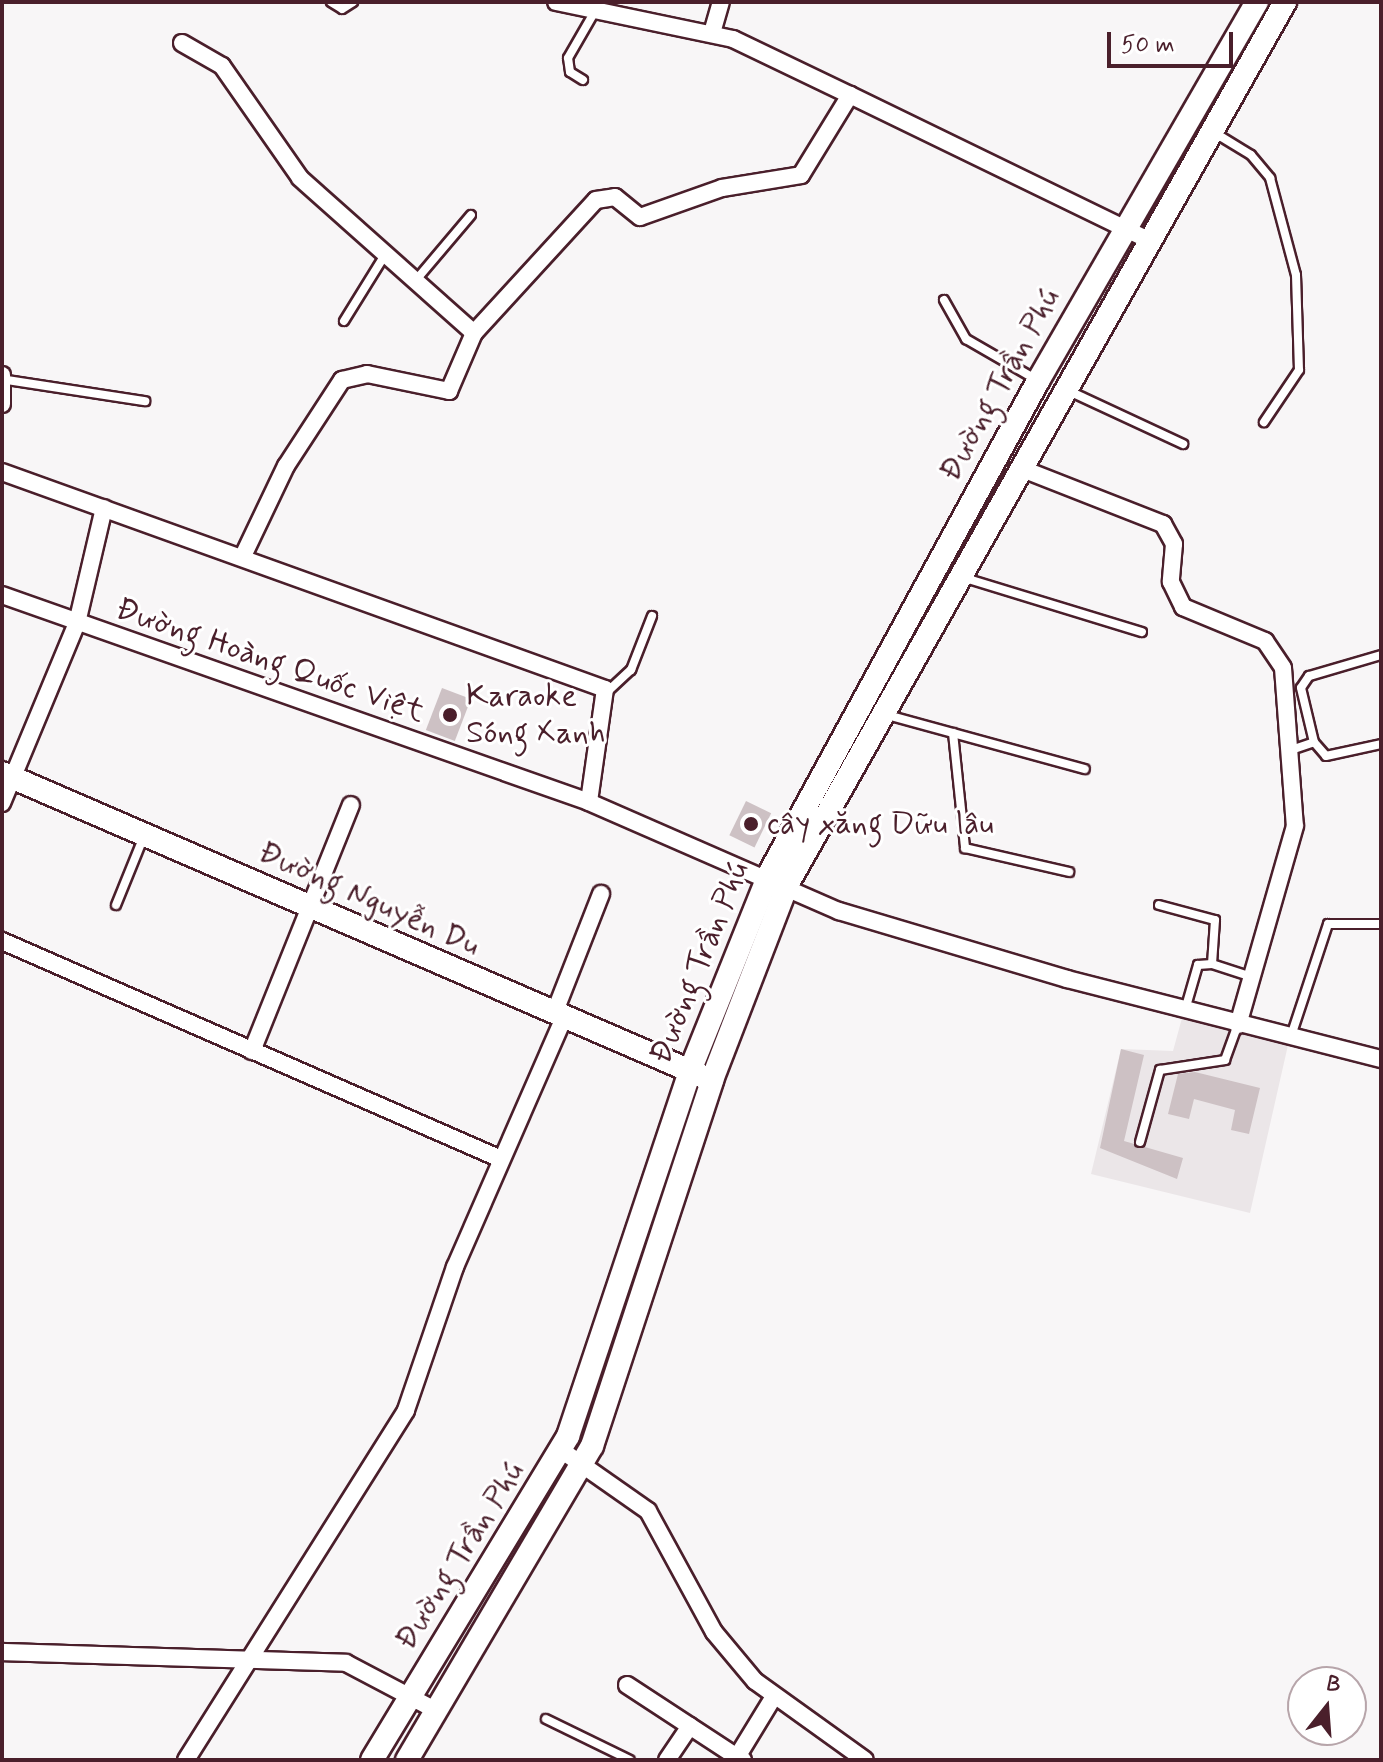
<!DOCTYPE html>
<meta charset="utf-8">
<style>
body{margin:0}
#map{position:relative;width:1383px;height:1762px;overflow:hidden;background:#f8f6f7;font-family:Mynerve,sans-serif}
div>[style]{position:absolute}
.built>*{inset:0;background:#ebe6e8}
.building>*{inset:0;background:#cdc1c4;transform-origin:0 0}
.roads{filter:drop-shadow(2px 0 #4a1f2b) drop-shadow(-2px 0 #4a1f2b) drop-shadow(0 2px #4a1f2b) drop-shadow(0 -2px #4a1f2b)}
.lane>*{height:8px;margin:-4px;padding:0 4px;transform-origin:4px;border-radius:4px;background:#fff}
.street>*{height:16px;margin:-8px;padding:0 8px;transform-origin:8px;border-radius:8px;background:#fff}
.secondary>*{height:22px;margin:-11px;padding:0 11px;transform-origin:11px;border-radius:11px;background:#fff}
.dots>*{width:22px;height:22px;translate:-50% -50%;box-sizing:border-box;border:4px solid #fff;border-radius:50%}
span{translate:-50% -50%;white-space:nowrap;text-align:center;line-height:1.15;-webkit-text-stroke:6px #fff;paint-order:stroke}
.street-label{font-size:32px;color:#4a1f2b}
.poi-label{font-size:32px;color:#4a1f2b}
.left{translate:0 -50%;text-align:left}
.frame{position:absolute;inset:0;border:4px solid #4a1f2b;pointer-events:none}
.north{position:absolute;left:1287px;top:1666px;width:80px;height:80px;box-sizing:border-box;background:#fff;border:2px solid #b7a5aa;border-radius:50%;rotate:17deg;font-size:22px;font-weight:700;line-height:32px;text-align:center;color:#4a1f2b}
.north::after{content:'';display:block;margin:auto;width:28px;height:36px;background:#4a1f2b;clip-path:polygon(50% 0,100% 100%,50% 72%,0 100%)}
.scale{position:absolute;left:1107px;top:32px;width:126px;height:36px;box-sizing:border-box;border:4px solid #4a1f2b;border-top:0;padding-left:10px;font-size:24px;line-height:28px;white-space:nowrap;color:#4a1f2b;-webkit-text-stroke:6px #fff;paint-order:stroke}
</style>
<div id="map">
<div class="built">
<i style="clip-path:polygon(1182px 1018px,1288px 1045px,1250px 1213px,1091px 1174px,1121px 1049px,1173px 1051px)"></i>
</div>
<div class="building">
<i style="left:442px;top:688px;width:31px;height:45px;rotate:21deg"></i>
<i style="left:746px;top:801px;width:28px;height:38px;rotate:26deg"></i>
<i style="clip-path:polygon(1121px 1049px,1144px 1055px,1124px 1141px,1183px 1158px,1177px 1179px,1100px 1148px)"></i>
<i style="clip-path:polygon(1195px 1072px,1260px 1088px,1249px 1134px,1231px 1130px,1235px 1110px,1194px 1099px,1189px 1119px,1168px 1114px,1178px 1074px)"></i>
</div>
<div class="roads">
<div class="lane">
<i style="left:331px;top:2px;width:13px;rotate:32deg"></i>
<i style="left:342px;top:9px;width:13px;rotate:-32deg"></i>
<i style="left:583px;top:80px;width:15px;rotate:-148deg"></i>
<i style="left:570px;top:72px;width:14px;rotate:-98deg"></i>
<i style="left:568px;top:58px;width:54px;rotate:-60.1deg"></i>
<i style="left:1215px;top:133px;width:42px;rotate:31.4deg"></i>
<i style="left:1251px;top:155px;width:30px;rotate:50deg"></i>
<i style="left:1270px;top:178px;width:100px;rotate:75deg"></i>
<i style="left:1296px;top:275px;width:95px;rotate:88.2deg"></i>
<i style="left:1299px;top:370px;width:63px;rotate:123.9deg"></i>
<i style="left:416px;top:280px;width:85px;rotate:-49.8deg"></i>
<i style="left:944px;top:300px;width:45px;rotate:60.6deg"></i>
<i style="left:966px;top:339px;width:82px;rotate:30deg"></i>
<i style="left:344px;top:321px;width:78px;rotate:-58.2deg"></i>
<i style="left:7px;top:380px;width:140px;rotate:8.7deg"></i>
<i style="left:1069px;top:391px;width:126px;rotate:24.9deg"></i>
<i style="left:965px;top:578px;width:185px;rotate:17deg"></i>
<i style="left:1381px;top:655px;width:75px;rotate:163.7deg"></i>
<i style="left:1309px;top:676px;width:14px;rotate:124deg"></i>
<i style="left:1301px;top:688px;width:56px;rotate:76.5deg"></i>
<i style="left:1314px;top:742px;width:18px;rotate:49deg"></i>
<i style="left:1326px;top:756px;width:56px;rotate:-12.3deg"></i>
<i style="left:607px;top:692px;width:33px;rotate:-43deg"></i>
<i style="left:631px;top:670px;width:58px;rotate:-68.7deg"></i>
<i style="left:887px;top:715px;width:205px;rotate:15.3deg"></i>
<i style="left:953px;top:733px;width:116px;rotate:84deg"></i>
<i style="left:965px;top:848px;width:107px;rotate:13deg"></i>
<i style="left:1294px;top:749px;width:21px;rotate:-19deg"></i>
<i style="left:116px;top:905px;width:74px;rotate:-67.9deg"></i>
<i style="left:1159px;top:905px;width:58px;rotate:15deg"></i>
<i style="left:1215px;top:920px;width:44px;rotate:93.9deg"></i>
<i style="left:1212px;top:964px;width:42px;rotate:18deg"></i>
<i style="left:1185px;top:1010px;width:47px;rotate:-73.9deg"></i>
<i style="left:1198px;top:965px;width:14px;rotate:-4deg"></i>
<i style="left:1291px;top:1036px;width:118px;rotate:-71.7deg"></i>
<i style="left:1328px;top:924px;width:53px"></i>
<i style="left:1140px;top:1142px;width:75px;rotate:-74.5deg"></i>
<i style="left:1160px;top:1070px;width:66px;rotate:-8.7deg"></i>
<i style="left:1225px;top:1060px;width:37px;rotate:-70deg"></i>
<i style="left:546px;top:1719px;width:93px;rotate:26deg"></i>
</div>
<div class="street">
<i style="left:556px;top:2px;width:181px;rotate:11.8deg"></i>
<i style="left:733px;top:39px;width:130px;rotate:25.6deg"></i>
<i style="left:712px;top:33px;width:32px;rotate:-74deg"></i>
<i style="left:182px;top:43px;width:46px;rotate:29.9deg"></i>
<i style="left:222px;top:66px;width:136px;rotate:55.1deg"></i>
<i style="left:300px;top:178px;width:233px;rotate:41.7deg"></i>
<i style="left:2px;top:375px;width:29px;rotate:90deg"></i>
<i style="left:1020px;top:468px;width:154px;rotate:21.4deg"></i>
<i style="left:1163px;top:524px;width:23px;rotate:61deg"></i>
<i style="left:1174px;top:544px;width:38px;rotate:95deg"></i>
<i style="left:1171px;top:582px;width:28px;rotate:64deg"></i>
<i style="left:1183px;top:607px;width:89px;rotate:22.5deg"></i>
<i style="left:1265px;top:641px;width:32px;rotate:56deg"></i>
<i style="left:1283px;top:668px;width:158px;rotate:85.7deg"></i>
<i style="left:1295px;top:826px;width:207px;rotate:106deg"></i>
<i style="left:2px;top:472px;width:641px;rotate:19.79deg"></i>
<i style="left:605px;top:689px;width:114px;rotate:98.1deg"></i>
<i style="left:243px;top:556px;width:100px;rotate:-64.5deg"></i>
<i style="left:286px;top:466px;width:103px;rotate:-56.9deg"></i>
<i style="left:342px;top:380px;width:26px;rotate:-13deg"></i>
<i style="left:367px;top:374px;width:84px;rotate:11.7deg"></i>
<i style="left:449px;top:391px;width:63px;rotate:-66.7deg"></i>
<i style="left:474px;top:333px;width:180px;rotate:-47.5deg"></i>
<i style="left:596px;top:200px;width:19px;rotate:-9deg"></i>
<i style="left:615px;top:197px;width:32px;rotate:39deg"></i>
<i style="left:640px;top:217px;width:87px;rotate:-19.5deg"></i>
<i style="left:722px;top:188px;width:80px;rotate:-9.3deg"></i>
<i style="left:801px;top:175px;width:94px;rotate:-58.5deg"></i>
<i style="left:850px;top:95px;width:331px;rotate:25.9deg"></i>
<i style="left:2px;top:595px;width:622px;rotate:19.42deg"></i>
<i style="left:589px;top:802px;width:273px;rotate:23.6deg"></i>
<i style="left:839px;top:911px;width:238px;rotate:16.6deg"></i>
<i style="left:1067px;top:979px;width:324px;rotate:14.3deg"></i>
<i style="left:2px;top:803px;width:195px;rotate:-67.4deg"></i>
<i style="left:77px;top:623px;width:118px;rotate:-76.8deg"></i>
<i style="left:2px;top:941px;width:545px;rotate:23.6deg"></i>
<i style="left:554px;top:1014px;width:129px;rotate:-68.6deg"></i>
<i style="left:252px;top:1051px;width:265px;rotate:-68.1deg"></i>
<i style="left:561px;top:1450px;width:106px;rotate:35deg"></i>
<i style="left:648px;top:1511px;width:138px;rotate:61.4deg"></i>
<i style="left:714px;top:1632px;width:64px;rotate:50.1deg"></i>
<i style="left:755px;top:1681px;width:135px;rotate:35.7deg"></i>
<i style="left:2px;top:1652px;width:344px;rotate:1.8deg"></i>
<i style="left:346px;top:1663px;width:103px;rotate:27.8deg"></i>
<i style="left:627px;top:1685px;width:131px;rotate:33.2deg"></i>
<i style="left:186px;top:1760px;width:413px;rotate:-57.8deg"></i>
<i style="left:406px;top:1410px;width:151px;rotate:-71.1deg"></i>
<i style="left:455px;top:1267px;width:272px;rotate:-66.4deg"></i>
<i style="left:667px;top:1760px;width:41px;rotate:-55.9deg"></i>
<i style="left:743px;top:1760px;width:7px;rotate:-153deg"></i>
<i style="left:737px;top:1757px;width:69px;rotate:-58.6deg"></i>
</div>
<div class="secondary">
<i style="left:2px;top:773px;width:763px;rotate:23.41deg"></i>
<i style="left:372px;top:1760px;width:379px;rotate:-58.8deg"></i>
<i style="left:568px;top:1436px;width:385px;rotate:-71.5deg"></i>
<i style="left:690px;top:1071px;width:212px;rotate:-68.1deg"></i>
<i style="left:769px;top:874px;width:562px;rotate:-61.38deg"></i>
<i style="left:1038px;top:381px;width:438px;rotate:-60deg"></i>
<i style="left:407px;top:1760px;width:364px;rotate:-59.5deg"></i>
<i style="left:592px;top:1446px;width:385px;rotate:-71.8deg"></i>
<i style="left:712px;top:1080px;width:211px;rotate:-68.9deg"></i>
<i style="left:788px;top:883px;width:1012px;rotate:-60.57deg"></i>
</div>
</div>
<div class="dots">
<i style="left:450px;top:715px;background:#4a1f2b"></i>
<i style="left:751px;top:824px;background:#4a1f2b"></i>
</div>
<div class="street-label">
<span style="left:1000px;top:385px;rotate:-61deg">Đường Trần Phú</span>
<span style="left:270px;top:661px;rotate:19deg">Đường Hoàng Quốc Việt</span>
<span style="left:369px;top:899px;rotate:24deg">Đường Nguyễn Du</span>
<span style="left:700px;top:963px;rotate:-68deg">Đường Trần Phú</span>
<span style="left:460px;top:1556px;rotate:-58deg">Đường Trần Phú</span>
</div>
<div class="poi-label">
<span class="left" style="left:466px;top:715px">Karaoke<br>Sóng Xanh</span>
<span class="left" style="left:767px;top:824px">cây xăng Dữu lâu</span>
</div>
<div class="frame"></div>
<div class="north">B</div>
<div class="scale">50 m</div>
</div>
